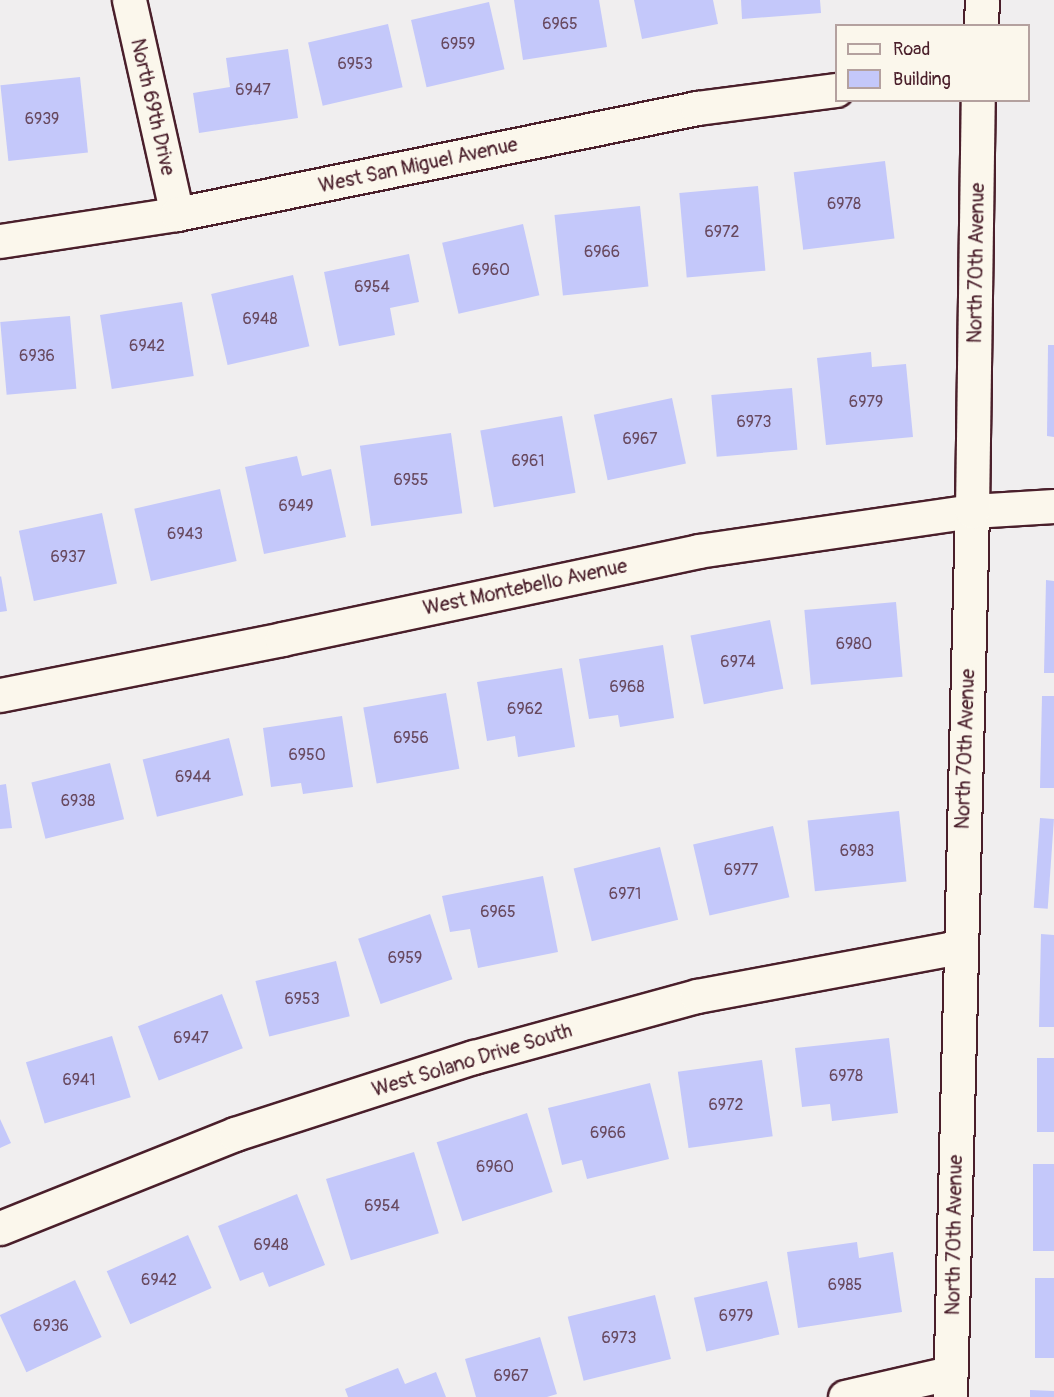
<!DOCTYPE html>
<style>
body{margin:0}
#map{position:relative;width:1054px;height:1397px;overflow:hidden;background:#f0eeef;font-family:Pangolin,sans-serif}
div>[style]{position:absolute}
.building>*{inset:0;background:#c4c8fa;transform-origin:0 0}
.roads{filter:drop-shadow(2px 0 #4a1f2b) drop-shadow(-2px 0 #4a1f2b) drop-shadow(0 2px #4a1f2b) drop-shadow(0 -2px #4a1f2b)}
.minor>*{height:33px;margin:-16.5px;padding:0 16.5px;transform-origin:16.5px;border-radius:16.5px;background:#fbf7ec}
span{translate:-50% -50%;white-space:nowrap;text-align:center;line-height:1.15;-webkit-text-stroke:4.5px #fbf7ec;paint-order:stroke}
.number-label{font-size:16px;color:#68495f}
.number-label span{-webkit-text-stroke-width:0}
.street-label{font-size:20px;color:#4a1f2b}
.legend{position:absolute;left:835px;top:24px;width:195px;height:78px;box-sizing:border-box;background:#fbf7ec;border:2px solid #b4a19f;margin:0;padding:8px 10px;list-style:none;font-size:18px;color:#4a1f2b}
.legend li{display:flex;align-items:center;gap:12px;height:30px}
.legend b{width:30px;border:2px solid #b4a19f}
</style>
<div id="map">
<div class="building">
<i style="clip-path:polygon(514px 0,599px 0,607px 47px,523px 60px)"></i>
<i style="clip-path:polygon(634px 0,713px 0,718px 24px,642px 39px)"></i>
<i style="clip-path:polygon(741px 0,820px 0,821px 13px,742px 19px)"></i>
<i style="left:489px;top:2px;width:69px;height:80px;rotate:77deg"></i>
<i style="left:388px;top:24px;width:65px;height:82px;rotate:77deg"></i>
<i style="clip-path:polygon(288px 49px,298px 118px,199px 133px,193px 93px,230px 87px,226px 58px)"></i>
<i style="left:80px;top:77px;width:76px;height:80px;rotate:84deg"></i>
<i style="left:885px;top:161px;width:78px;height:92px;rotate:83deg"></i>
<i style="left:758px;top:186px;width:85px;height:79px;rotate:85deg"></i>
<i style="left:640px;top:206px;width:81px;height:86px;rotate:84deg"></i>
<i style="left:523px;top:224px;width:73px;height:83px;rotate:77deg"></i>
<i style="clip-path:polygon(409px 254px,419px 302px,390px 308px,395px 335px,339px 346px,324px 272px)"></i>
<i style="left:293px;top:275px;width:73px;height:84px;rotate:77deg"></i>
<i style="left:182px;top:302px;width:75px;height:83px;rotate:81deg"></i>
<i style="left:70px;top:316px;width:73px;height:70px;rotate:85deg"></i>
<i style="clip-path:polygon(1048px 345px,1054px 345px,1054px 437px,1047px 436px)"></i>
<i style="clip-path:polygon(871px 352px,872px 367px,906px 364px,913px 437px,826px 445px,817px 358px)"></i>
<i style="left:792px;top:388px;width:62px;height:81px;rotate:85deg"></i>
<i style="left:672px;top:398px;width:67px;height:80px;rotate:78deg"></i>
<i style="left:562px;top:416px;width:78px;height:83px;rotate:80deg"></i>
<i style="left:451px;top:433px;width:81px;height:92px;rotate:82deg"></i>
<i style="clip-path:polygon(297px 456px,302px 476px,331px 469px,346px 537px,264px 554px,245px 467px)"></i>
<i style="left:220px;top:489px;width:74px;height:88px;rotate:77deg"></i>
<i style="left:102px;top:513px;width:72px;height:85px;rotate:78deg"></i>
<i style="clip-path:polygon(1px 576px,7px 611px,0 612px,0 577px)"></i>
<i style="clip-path:polygon(1046px 580px,1054px 581px,1054px 673px,1044px 673px)"></i>
<i style="left:896px;top:602px;width:75px;height:92px;rotate:85deg"></i>
<i style="left:770px;top:620px;width:70px;height:81px;rotate:79deg"></i>
<i style="clip-path:polygon(663px 645px,674px 718px,620px 727px,618px 715px,589px 719px,579px 659px)"></i>
<i style="clip-path:polygon(562px 668px,575px 747px,518px 757px,515px 736px,487px 741px,477px 682px)"></i>
<i style="left:446px;top:693px;width:77px;height:84px;rotate:80deg"></i>
<i style="clip-path:polygon(1042px 696px,1054px 696px,1054px 788px,1040px 788px)"></i>
<i style="clip-path:polygon(342px 716px,353px 787px,303px 794px,301px 783px,271px 787px,263px 728px)"></i>
<i style="left:229px;top:738px;width:59px;height:89px;rotate:76deg"></i>
<i style="left:110px;top:763px;width:58px;height:81px;rotate:76deg"></i>
<i style="clip-path:polygon(6px 784px,12px 828px,0 829px,0 785px)"></i>
<i style="left:899px;top:811px;width:71px;height:92px;rotate:84deg"></i>
<i style="left:1040px;top:818px;width:14px;height:90px;rotate:4deg"></i>
<i style="left:773px;top:826px;width:73px;height:82px;rotate:77deg"></i>
<i style="left:660px;top:847px;width:75px;height:89px;rotate:76deg"></i>
<i style="clip-path:polygon(543px 876px,558px 952px,478px 968px,470px 929px,450px 932px,442px 896px)"></i>
<i style="left:430px;top:914px;width:69px;height:76px;rotate:71deg"></i>
<i style="clip-path:polygon(1041px 934px,1054px 935px,1054px 1027px,1039px 1027px)"></i>
<i style="left:336px;top:961px;width:57px;height:83px;rotate:76deg"></i>
<i style="left:222px;top:994px;width:58px;height:90px;rotate:69deg"></i>
<i style="left:112px;top:1036px;width:64px;height:90px;rotate:73deg"></i>
<i style="clip-path:polygon(889px 1038px,898px 1113px,832px 1121px,830px 1104px,802px 1107px,795px 1048px)"></i>
<i style="left:1037px;top:1058px;width:17px;height:74px"></i>
<i style="left:762px;top:1060px;width:77px;height:85px;rotate:82deg"></i>
<i style="clip-path:polygon(650px 1083px,669px 1159px,587px 1179px,582px 1160px,562px 1165px,548px 1108px)"></i>
<i style="left:527px;top:1113px;width:83px;height:95px;rotate:72deg"></i>
<i style="clip-path:polygon(0 1119px,11px 1143px,0 1148px)"></i>
<i style="left:414px;top:1152px;width:85px;height:92px;rotate:73deg"></i>
<i style="left:1033px;top:1164px;width:21px;height:87px"></i>
<i style="clip-path:polygon(297px 1194px,325px 1265px,269px 1287px,263px 1272px,240px 1281px,218px 1226px)"></i>
<i style="left:188px;top:1235px;width:58px;height:89px;rotate:66deg"></i>
<i style="clip-path:polygon(857px 1242px,859px 1258px,893px 1252px,902px 1312px,798px 1328px,787px 1252px)"></i>
<i style="left:1035px;top:1278px;width:19px;height:80px"></i>
<i style="left:75px;top:1280px;width:63px;height:83px;rotate:65deg"></i>
<i style="left:767px;top:1281px;width:55px;height:75px;rotate:77deg"></i>
<i style="left:655px;top:1295px;width:66px;height:90px;rotate:76deg"></i>
<i style="clip-path:polygon(540px 1337px,557px 1394px,547px 1397px,476px 1397px,465px 1359px)"></i>
<i style="clip-path:polygon(398px 1368px,405px 1384px,436px 1372px,446px 1397px,348px 1397px,345px 1389px)"></i>
<i style="clip-path:polygon(1030px 1390px,1054px 1391px,1054px 1397px,1030px 1397px)"></i>
</div>
<div class="roads">
<div class="minor">
<i style="left:129px;top:0;width:219px;rotate:77.4deg"></i>
<i style="left:981px;top:26px;width:26px;rotate:-88deg"></i>
<i style="left:0;top:241px;width:179px;rotate:-8.7deg"></i>
<i style="left:177px;top:214px;width:531px;rotate:-11.52deg"></i>
<i style="left:697px;top:108px;width:140px;rotate:-7.4deg"></i>
<i style="left:0;top:695px;width:288px;rotate:-11.2deg"></i>
<i style="left:282px;top:639px;width:425px;rotate:-11.9deg"></i>
<i style="left:698px;top:551px;width:277px;rotate:-8.3deg"></i>
<i style="left:972px;top:511px;width:82px;rotate:-3.5deg"></i>
<i style="left:0;top:1228px;width:253px;rotate:-21.8deg"></i>
<i style="left:235px;top:1134px;width:251px;rotate:-17.9deg"></i>
<i style="left:474px;top:1057px;width:231px;rotate:-15.3deg"></i>
<i style="left:697px;top:996px;width:268px;rotate:-10.6deg"></i>
<i style="left:845px;top:1397px;width:108px;rotate:-12.9deg"></i>
<i style="left:950px;top:1397px;width:886px;rotate:-88.58deg"></i>
<i style="left:972px;top:511px;width:411px;rotate:-89.2deg"></i>
</div>
</div>
<div class="number-label">
<span style="left:560px;top:24px">6965</span>
<span style="left:458px;top:44px">6959</span>
<span style="left:355px;top:64px">6953</span>
<span style="left:253px;top:90px">6947</span>
<span style="left:42px;top:119px">6939</span>
<span style="left:844px;top:204px">6978</span>
<span style="left:722px;top:232px">6972</span>
<span style="left:602px;top:252px">6966</span>
<span style="left:491px;top:270px">6960</span>
<span style="left:372px;top:287px">6954</span>
<span style="left:260px;top:319px">6948</span>
<span style="left:147px;top:346px">6942</span>
<span style="left:37px;top:356px">6936</span>
<span style="left:866px;top:402px">6979</span>
<span style="left:754px;top:422px">6973</span>
<span style="left:640px;top:439px">6967</span>
<span style="left:528px;top:461px">6961</span>
<span style="left:411px;top:480px">6955</span>
<span style="left:296px;top:506px">6949</span>
<span style="left:185px;top:534px">6943</span>
<span style="left:68px;top:557px">6937</span>
<span style="left:854px;top:644px">6980</span>
<span style="left:738px;top:662px">6974</span>
<span style="left:627px;top:687px">6968</span>
<span style="left:525px;top:709px">6962</span>
<span style="left:411px;top:738px">6956</span>
<span style="left:307px;top:755px">6950</span>
<span style="left:193px;top:777px">6944</span>
<span style="left:78px;top:801px">6938</span>
<span style="left:857px;top:851px">6983</span>
<span style="left:741px;top:870px">6977</span>
<span style="left:625px;top:894px">6971</span>
<span style="left:498px;top:912px">6965</span>
<span style="left:405px;top:958px">6959</span>
<span style="left:302px;top:999px">6953</span>
<span style="left:191px;top:1038px">6947</span>
<span style="left:846px;top:1076px">6978</span>
<span style="left:79px;top:1080px">6941</span>
<span style="left:726px;top:1105px">6972</span>
<span style="left:608px;top:1133px">6966</span>
<span style="left:495px;top:1167px">6960</span>
<span style="left:382px;top:1206px">6954</span>
<span style="left:271px;top:1245px">6948</span>
<span style="left:159px;top:1280px">6942</span>
<span style="left:845px;top:1285px">6985</span>
<span style="left:736px;top:1316px">6979</span>
<span style="left:51px;top:1326px">6936</span>
<span style="left:619px;top:1338px">6973</span>
<span style="left:511px;top:1376px">6967</span>
</div>
<div class="street-label">
<span style="left:153px;top:107px;rotate:77deg">North 69th Drive</span>
<span style="left:418px;top:165px;rotate:-12deg">West San Miguel Avenue</span>
<span style="left:976px;top:263px;rotate:-89deg">North 70th Avenue</span>
<span style="left:525px;top:587px;rotate:-12deg">West Montebello Avenue</span>
<span style="left:965px;top:749px;rotate:-88deg">North 70th Avenue</span>
<span style="left:472px;top:1060px;rotate:-17deg">West Solano Drive South</span>
<span style="left:954px;top:1235px;rotate:-89deg">North 70th Avenue</span>
</div>
<ul class="legend">
<li><b style="height:8px;background:#fbf7ec"></b>Road</li>
<li><b style="height:16px;background:#c4c8fa"></b>Building</li>
</ul>
</div>
